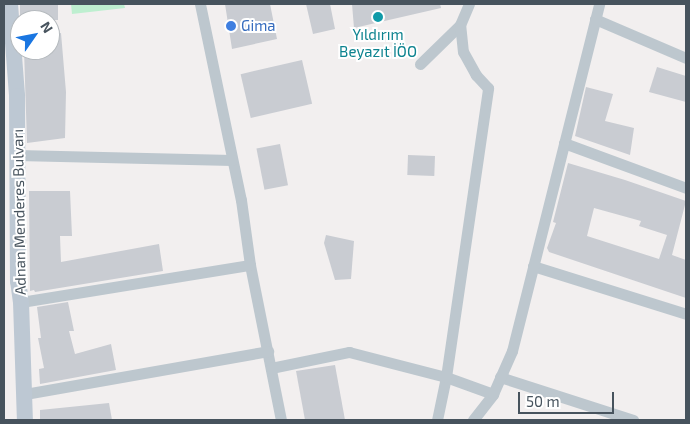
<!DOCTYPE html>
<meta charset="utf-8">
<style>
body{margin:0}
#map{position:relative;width:690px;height:424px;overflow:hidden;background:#f2efef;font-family:"Exo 2",sans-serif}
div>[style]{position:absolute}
.green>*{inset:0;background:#beefd0}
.building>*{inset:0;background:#c9ccd2;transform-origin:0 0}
.street>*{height:11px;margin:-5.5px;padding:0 5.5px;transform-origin:5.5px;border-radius:5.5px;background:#bdc7ce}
.secondary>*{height:16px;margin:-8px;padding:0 8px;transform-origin:8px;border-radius:8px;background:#bdc8d3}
.dots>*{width:14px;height:14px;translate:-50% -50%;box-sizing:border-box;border:2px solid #fff;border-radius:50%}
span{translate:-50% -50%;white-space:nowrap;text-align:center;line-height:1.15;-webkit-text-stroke:4px #fff;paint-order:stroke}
.shop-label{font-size:15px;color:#366cbe}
.left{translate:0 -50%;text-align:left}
.culture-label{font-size:15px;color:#0d838f}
.street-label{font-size:15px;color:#47535d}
.frame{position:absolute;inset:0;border:5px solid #47535d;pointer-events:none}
.north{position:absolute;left:10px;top:10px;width:50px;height:50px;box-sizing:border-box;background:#fff;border:1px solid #b5babe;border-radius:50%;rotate:57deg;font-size:14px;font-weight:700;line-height:20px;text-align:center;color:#47535d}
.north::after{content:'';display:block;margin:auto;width:18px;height:22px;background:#1a76e1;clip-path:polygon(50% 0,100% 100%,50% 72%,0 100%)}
.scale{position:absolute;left:518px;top:392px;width:96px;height:22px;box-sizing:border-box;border:2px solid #47535d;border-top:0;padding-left:6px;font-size:15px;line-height:18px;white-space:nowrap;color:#47535d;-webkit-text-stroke:4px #fff;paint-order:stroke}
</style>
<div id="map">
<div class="green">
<i style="clip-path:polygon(71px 4px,124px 4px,125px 8px,72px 14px)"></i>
</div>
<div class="building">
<i style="left:20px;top:4px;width:38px;height:16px"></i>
<i style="clip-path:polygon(225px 4px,270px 4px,277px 39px,232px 49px)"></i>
<i style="clip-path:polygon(306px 4px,330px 4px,335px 29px,313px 34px)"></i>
<i style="clip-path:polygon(352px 4px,440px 4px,441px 8px,354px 28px)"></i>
<i style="clip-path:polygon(61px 33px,66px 92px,65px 138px,27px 143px,24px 50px,50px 50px,50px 35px)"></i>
<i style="left:302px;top:60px;width:45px;height:63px;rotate:77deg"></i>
<i style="clip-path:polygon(657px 67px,686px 76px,686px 102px,649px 92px)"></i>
<i style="clip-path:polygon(586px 87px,613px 94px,605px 121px,634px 128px,630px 155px,575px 136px)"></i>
<i style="left:280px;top:144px;width:42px;height:24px;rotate:79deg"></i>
<i style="left:408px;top:155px;width:27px;height:20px;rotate:2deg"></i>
<i style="clip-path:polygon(evenodd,568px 163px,625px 180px,686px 201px,672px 255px,686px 260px,686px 298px,549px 252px,547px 248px,556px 223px,553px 222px,568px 163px,594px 208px,641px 221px,639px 226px,667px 235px,659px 259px,587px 236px,594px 208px)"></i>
<i style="clip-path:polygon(29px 191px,70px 191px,72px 236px,60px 236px,61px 262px,159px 244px,163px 271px,35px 292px,34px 290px,30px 291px)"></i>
<i style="clip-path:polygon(326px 235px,354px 241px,351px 279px,335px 280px,324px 243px)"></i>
<i style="clip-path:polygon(68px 302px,74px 331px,69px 331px,75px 354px,111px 344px,116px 370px,40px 384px,39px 369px,44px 368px,38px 338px,41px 338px,37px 307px)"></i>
<i style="clip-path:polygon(335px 365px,345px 420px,305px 420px,296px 371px)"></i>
<i style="clip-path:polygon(109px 403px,112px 420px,40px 420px,40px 410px)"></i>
</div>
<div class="street">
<i style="left:200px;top:4px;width:200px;rotate:78.2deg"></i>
<i style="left:241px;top:200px;width:66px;rotate:82.1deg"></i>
<i style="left:250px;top:265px;width:158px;rotate:78.7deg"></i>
<i style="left:595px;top:19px;width:99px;rotate:23.2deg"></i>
<i style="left:420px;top:64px;width:56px;rotate:-44.3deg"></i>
<i style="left:460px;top:25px;width:23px;rotate:-67deg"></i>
<i style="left:564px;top:143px;width:130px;rotate:20.2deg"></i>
<i style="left:17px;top:155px;width:215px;rotate:1.3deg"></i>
<i style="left:533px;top:266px;width:160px;rotate:17.4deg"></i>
<i style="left:21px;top:302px;width:232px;rotate:-9.2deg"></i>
<i style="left:271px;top:368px;width:80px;rotate:-11.6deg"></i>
<i style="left:349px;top:352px;width:100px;rotate:14.5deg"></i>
<i style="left:446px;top:377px;width:50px;rotate:19.9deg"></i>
<i style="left:500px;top:377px;width:140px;rotate:17.9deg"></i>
<i style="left:25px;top:394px;width:247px;rotate:-10deg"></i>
<i style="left:437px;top:420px;width:44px;rotate:-78.2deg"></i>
<i style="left:446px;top:377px;width:292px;rotate:-81.7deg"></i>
<i style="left:488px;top:88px;width:18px;rotate:-133deg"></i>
<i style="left:476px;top:75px;width:26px;rotate:-119deg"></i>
<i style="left:463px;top:52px;width:27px;rotate:-96deg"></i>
<i style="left:473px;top:420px;width:33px;rotate:-52deg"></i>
<i style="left:493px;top:394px;width:47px;rotate:-66.2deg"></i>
<i style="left:512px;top:351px;width:358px;rotate:-75.9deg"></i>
</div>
<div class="secondary">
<i style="left:10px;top:4px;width:92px;rotate:85.6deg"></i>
<i style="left:17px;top:96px;width:185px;rotate:89.7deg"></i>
<i style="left:18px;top:281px;width:21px;rotate:82deg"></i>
<i style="left:21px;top:302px;width:118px;rotate:88.1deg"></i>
</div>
<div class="dots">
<i style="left:378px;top:17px;background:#0f9aa8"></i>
<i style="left:231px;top:26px;background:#3f7fe0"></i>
</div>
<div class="shop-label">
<span class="left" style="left:241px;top:26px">Gima</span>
</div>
<div class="culture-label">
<span style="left:378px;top:43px">Yıldırım<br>Beyazıt İÖO</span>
</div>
<div class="street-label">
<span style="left:19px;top:212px;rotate:-91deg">Adnan Menderes Bulvarı</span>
</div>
<div class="frame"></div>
<div class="north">N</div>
<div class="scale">50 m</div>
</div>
